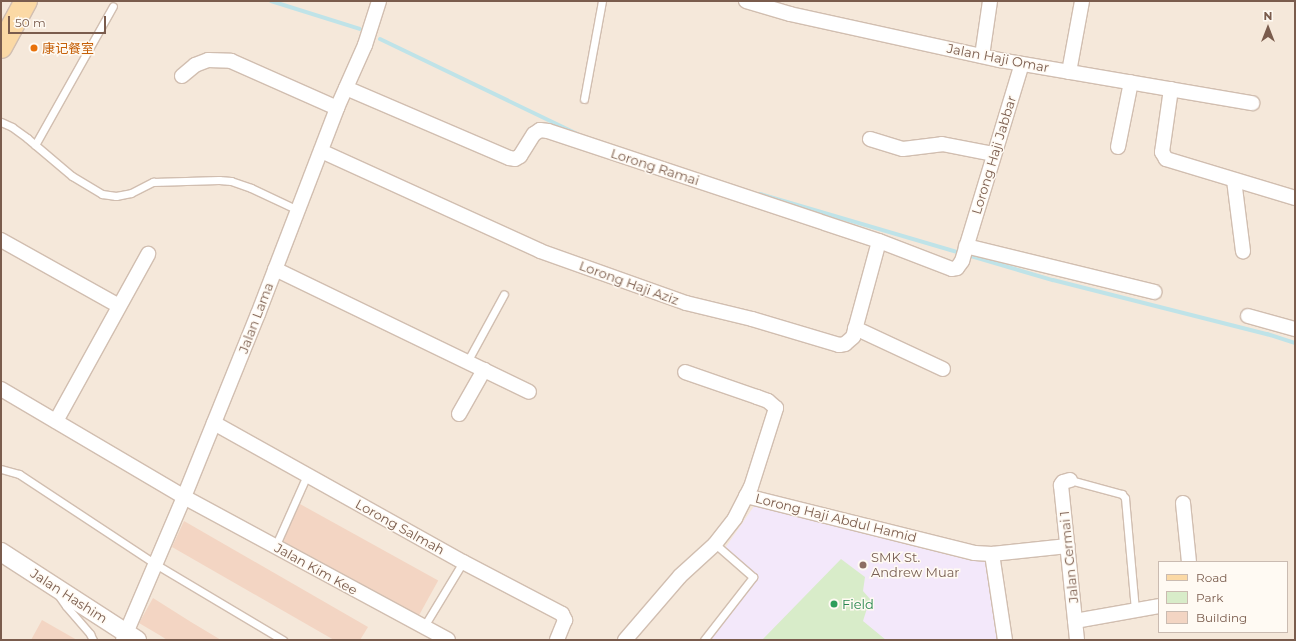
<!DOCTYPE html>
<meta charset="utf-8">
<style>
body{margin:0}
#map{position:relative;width:1296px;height:641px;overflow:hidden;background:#fdf6ec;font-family:Montserrat,"Noto Sans SC",sans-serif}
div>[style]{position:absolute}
.residential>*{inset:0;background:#f5e8da}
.education>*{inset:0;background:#f3e8fa}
.green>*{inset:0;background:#d8ecc9}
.stream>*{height:4px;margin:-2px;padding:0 2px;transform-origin:2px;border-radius:2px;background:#bfe3e8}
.building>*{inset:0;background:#f3d5c3;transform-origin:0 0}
.roads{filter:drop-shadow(1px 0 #d1beb0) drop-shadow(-1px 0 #d1beb0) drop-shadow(0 1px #d1beb0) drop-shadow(0 -1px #d1beb0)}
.service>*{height:7px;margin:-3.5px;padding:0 3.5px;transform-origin:3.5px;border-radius:3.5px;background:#fff}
.minor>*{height:14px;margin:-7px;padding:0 7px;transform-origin:7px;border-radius:7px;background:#fff}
.tertiary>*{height:18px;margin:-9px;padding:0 9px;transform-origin:9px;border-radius:9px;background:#fff}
.primary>*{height:22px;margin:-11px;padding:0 11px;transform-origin:11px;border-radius:11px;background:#fbd9a5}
.dots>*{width:11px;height:11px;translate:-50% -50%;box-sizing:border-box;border:2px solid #fffaf3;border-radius:50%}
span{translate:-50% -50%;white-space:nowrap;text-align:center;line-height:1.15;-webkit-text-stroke:3px #fffaf3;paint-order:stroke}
.food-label{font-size:13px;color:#c56008}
.left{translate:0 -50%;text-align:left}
.street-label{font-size:13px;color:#7a5c4d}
.education-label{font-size:13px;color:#785e54}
.leisure-label{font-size:13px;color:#27864d}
.frame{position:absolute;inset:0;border:2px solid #7a5c4d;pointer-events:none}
.legend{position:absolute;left:1158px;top:561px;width:130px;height:72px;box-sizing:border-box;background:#fffaf3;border:1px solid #cabbb1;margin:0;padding:5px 7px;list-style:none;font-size:12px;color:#7a5c4d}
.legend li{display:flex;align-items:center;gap:8px;height:20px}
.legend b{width:20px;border:1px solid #cabbb1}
.north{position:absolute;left:1248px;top:8px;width:40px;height:40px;-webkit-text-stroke:3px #fffaf3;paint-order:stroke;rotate:0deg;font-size:11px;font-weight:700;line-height:16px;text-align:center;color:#7a5c4d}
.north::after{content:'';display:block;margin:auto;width:14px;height:18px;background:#7a5c4d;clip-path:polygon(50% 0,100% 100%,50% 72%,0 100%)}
.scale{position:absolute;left:8px;top:16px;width:98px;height:18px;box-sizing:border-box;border:2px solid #7a5c4d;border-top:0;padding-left:5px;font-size:12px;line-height:14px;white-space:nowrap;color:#7a5c4d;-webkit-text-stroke:3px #fffaf3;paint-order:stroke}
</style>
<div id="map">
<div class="residential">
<i style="clip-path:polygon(evenodd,1px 1px,1295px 1px,1295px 640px,1px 640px,1px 1px,1159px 562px,1287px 562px,1287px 632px,1159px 632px,1159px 562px)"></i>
</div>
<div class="education">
<i style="clip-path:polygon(759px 499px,985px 554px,998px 640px,704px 640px,753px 577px,723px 551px)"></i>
</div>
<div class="green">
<i style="clip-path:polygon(841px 559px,865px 577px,863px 591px,870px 599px,863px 621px,886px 640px,762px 640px)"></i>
</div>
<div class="stream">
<i style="left:271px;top:1px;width:93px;rotate:17.5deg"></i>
<i style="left:380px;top:39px;width:219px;rotate:25.7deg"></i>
<i style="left:760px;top:194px;width:305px;rotate:16.4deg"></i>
<i style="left:1053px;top:280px;width:221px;rotate:14.2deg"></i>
<i style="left:1267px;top:334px;width:29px;rotate:18deg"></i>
</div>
<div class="building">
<i style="left:300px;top:504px;width:158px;height:41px;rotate:29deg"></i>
<i style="clip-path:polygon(184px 521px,368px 627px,360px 640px,334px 640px,172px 547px)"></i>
<i style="clip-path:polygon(153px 598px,191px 622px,221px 640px,167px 640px,161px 636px,139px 623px)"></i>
<i style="clip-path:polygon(42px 620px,77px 640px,31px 640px)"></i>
</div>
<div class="roads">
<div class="service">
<i style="left:584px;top:99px;width:100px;rotate:-79.6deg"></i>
<i style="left:1px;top:122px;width:12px;rotate:24deg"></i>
<i style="left:12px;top:127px;width:19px;rotate:36deg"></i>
<i style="left:27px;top:138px;width:59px;rotate:40.2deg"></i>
<i style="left:72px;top:176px;width:35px;rotate:31deg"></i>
<i style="left:102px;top:194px;width:14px;rotate:8deg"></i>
<i style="left:116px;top:196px;width:15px;rotate:-11deg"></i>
<i style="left:131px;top:193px;width:25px;rotate:-27deg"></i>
<i style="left:153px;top:182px;width:66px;rotate:-1.7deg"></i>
<i style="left:219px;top:180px;width:12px;rotate:5deg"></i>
<i style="left:231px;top:181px;width:21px;rotate:19deg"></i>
<i style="left:251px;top:188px;width:52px;rotate:25.1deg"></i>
<i style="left:35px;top:145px;width:159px;rotate:-60.7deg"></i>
<i style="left:467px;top:362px;width:77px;rotate:-61.4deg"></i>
<i style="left:1px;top:469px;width:19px;rotate:16deg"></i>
<i style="left:19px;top:474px;width:165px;rotate:33.4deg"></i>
<i style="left:157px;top:565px;width:147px;rotate:30.8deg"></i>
<i style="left:1070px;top:480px;width:54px;rotate:15.1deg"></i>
<i style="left:1122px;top:494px;width:5px;rotate:53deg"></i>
<i style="left:1125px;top:498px;width:112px;rotate:84.9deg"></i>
<i style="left:275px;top:547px;width:79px;rotate:-66deg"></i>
<i style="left:59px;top:596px;width:12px;rotate:55deg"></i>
<i style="left:66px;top:606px;width:37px;rotate:49deg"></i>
<i style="left:90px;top:634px;width:7px;rotate:63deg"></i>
<i style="left:423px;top:628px;width:77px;rotate:-58.8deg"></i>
<i style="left:704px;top:640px;width:80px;rotate:-52.1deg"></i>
<i style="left:753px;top:577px;width:50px;rotate:-139deg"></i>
</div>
<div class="minor">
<i style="left:746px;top:1px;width:46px;rotate:16.5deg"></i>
<i style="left:790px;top:14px;width:215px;rotate:12.4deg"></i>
<i style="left:1000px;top:60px;width:256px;rotate:9.7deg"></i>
<i style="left:982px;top:56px;width:56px;rotate:-81.7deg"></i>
<i style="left:1069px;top:72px;width:72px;rotate:-79.6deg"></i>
<i style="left:182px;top:76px;width:17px;rotate:-40deg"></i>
<i style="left:195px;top:65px;width:14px;rotate:-21deg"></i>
<i style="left:208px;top:60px;width:23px;rotate:2deg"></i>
<i style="left:231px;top:61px;width:116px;rotate:23.9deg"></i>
<i style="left:346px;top:88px;width:177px;rotate:23.2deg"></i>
<i style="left:509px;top:158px;width:6px;rotate:9deg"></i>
<i style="left:515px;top:159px;width:6px;rotate:-31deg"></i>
<i style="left:520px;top:156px;width:26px;rotate:-58deg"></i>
<i style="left:534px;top:134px;width:7px;rotate:-34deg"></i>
<i style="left:540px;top:130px;width:8px;rotate:7deg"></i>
<i style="left:548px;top:131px;width:349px;rotate:18.4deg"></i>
<i style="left:879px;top:241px;width:78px;rotate:21deg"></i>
<i style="left:952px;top:269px;width:5px;rotate:-11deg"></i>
<i style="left:957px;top:268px;width:9px;rotate:-54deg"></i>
<i style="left:962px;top:261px;width:206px;rotate:-73.1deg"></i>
<i style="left:1171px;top:89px;width:64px;rotate:98.1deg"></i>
<i style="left:1162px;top:152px;width:8px;rotate:60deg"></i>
<i style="left:1166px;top:159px;width:135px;rotate:16.8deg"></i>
<i style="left:870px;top:139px;width:34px;rotate:17deg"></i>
<i style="left:903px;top:149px;width:39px;rotate:-7deg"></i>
<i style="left:942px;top:144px;width:53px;rotate:10.9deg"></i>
<i style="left:1118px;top:147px;width:66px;rotate:-78.7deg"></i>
<i style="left:321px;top:151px;width:241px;rotate:24.5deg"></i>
<i style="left:540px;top:251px;width:155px;rotate:19.6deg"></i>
<i style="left:686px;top:303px;width:68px;rotate:13.6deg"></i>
<i style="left:752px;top:319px;width:91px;rotate:16.6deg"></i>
<i style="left:839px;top:345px;width:6px;rotate:-9deg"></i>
<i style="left:845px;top:344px;width:11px;rotate:-41deg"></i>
<i style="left:853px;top:337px;width:99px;rotate:-74.8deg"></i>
<i style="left:1234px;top:180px;width:72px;rotate:82.8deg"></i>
<i style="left:1px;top:240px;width:135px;rotate:29.2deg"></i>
<i style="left:966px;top:246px;width:194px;rotate:13.7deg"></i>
<i style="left:275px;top:269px;width:282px;rotate:25.8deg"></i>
<i style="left:1248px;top:316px;width:49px;rotate:15.5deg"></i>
<i style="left:855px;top:328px;width:97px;rotate:25deg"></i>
<i style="left:1px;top:389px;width:212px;rotate:30.5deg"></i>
<i style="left:184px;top:497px;width:300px;rotate:28.4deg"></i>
<i style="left:459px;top:414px;width:51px;rotate:-60.4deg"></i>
<i style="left:56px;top:421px;width:191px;rotate:-61.1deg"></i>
<i style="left:214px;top:423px;width:285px;rotate:29.2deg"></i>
<i style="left:463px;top:562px;width:112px;rotate:27.7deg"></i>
<i style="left:562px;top:614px;width:7px;rotate:63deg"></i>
<i style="left:565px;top:620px;width:22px;rotate:112deg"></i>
<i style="left:1070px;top:480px;width:7px;rotate:164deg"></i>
<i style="left:1063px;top:482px;width:4px;rotate:124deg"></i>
<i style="left:1061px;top:485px;width:156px;rotate:84.1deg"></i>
<i style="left:746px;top:496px;width:236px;rotate:14deg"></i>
<i style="left:975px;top:553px;width:17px;rotate:3deg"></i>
<i style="left:992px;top:554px;width:76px;rotate:-6deg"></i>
<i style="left:1183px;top:503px;width:59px;rotate:84.2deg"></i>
<i style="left:992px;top:554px;width:87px;rotate:81.4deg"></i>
<i style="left:1075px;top:621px;width:85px;rotate:-10.1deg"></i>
<i style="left:123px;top:640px;width:155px;rotate:-66.9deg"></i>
<i style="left:184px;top:497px;width:197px;rotate:-68deg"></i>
<i style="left:258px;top:314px;width:221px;rotate:-69deg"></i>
<i style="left:337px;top:108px;width:69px;rotate:-66deg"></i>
<i style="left:365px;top:45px;width:46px;rotate:-72.3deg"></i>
<i style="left:625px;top:640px;width:84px;rotate:-49.3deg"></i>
<i style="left:680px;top:576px;width:47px;rotate:-42.4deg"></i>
<i style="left:715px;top:544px;width:33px;rotate:-52deg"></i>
<i style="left:735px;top:518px;width:35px;rotate:-63deg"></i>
<i style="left:751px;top:487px;width:83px;rotate:-72.4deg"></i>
<i style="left:776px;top:408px;width:11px;rotate:-139deg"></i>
<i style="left:768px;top:401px;width:12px;rotate:-160deg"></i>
<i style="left:757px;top:397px;width:76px;rotate:-160.9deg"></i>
</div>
<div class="tertiary">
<i style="left:1px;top:552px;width:162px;rotate:32.9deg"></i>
</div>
<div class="primary">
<i style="left:1px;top:47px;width:52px;rotate:-61.5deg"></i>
</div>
</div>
<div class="dots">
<i style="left:34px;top:48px;background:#e8710a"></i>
<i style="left:863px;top:565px;background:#8d6e63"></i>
<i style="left:834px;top:604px;background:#2e9e5b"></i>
</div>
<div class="food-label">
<span class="left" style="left:42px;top:48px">康记餐室</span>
</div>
<div class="street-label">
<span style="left:998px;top:58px;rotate:11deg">Jalan Haji Omar</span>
<span style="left:994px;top:155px;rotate:-73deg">Lorong Haji Jabbar</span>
<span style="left:655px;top:167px;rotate:18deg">Lorong Ramai</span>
<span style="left:629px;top:283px;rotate:20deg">Lorong Haji Aziz</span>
<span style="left:256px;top:318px;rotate:-69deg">Jalan Lama</span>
<span style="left:836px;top:518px;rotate:14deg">Lorong Haji Abdul Hamid</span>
<span style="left:400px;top:527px;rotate:29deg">Lorong Salmah</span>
<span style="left:1069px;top:557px;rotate:-96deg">Jalan Cermai 1</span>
<span style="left:316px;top:569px;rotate:29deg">Jalan Kim Kee</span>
<span style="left:69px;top:596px;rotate:33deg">Jalan Hashim</span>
</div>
<div class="education-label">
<span class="left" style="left:871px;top:565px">SMK St.<br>Andrew Muar</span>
</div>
<div class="leisure-label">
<span class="left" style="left:842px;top:604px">Field</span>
</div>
<div class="frame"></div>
<ul class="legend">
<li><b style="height:5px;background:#fbd9a5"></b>Road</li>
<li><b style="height:11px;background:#d8ecc9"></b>Park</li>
<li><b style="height:11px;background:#f3d5c3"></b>Building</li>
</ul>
<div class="north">N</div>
<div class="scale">50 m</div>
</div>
